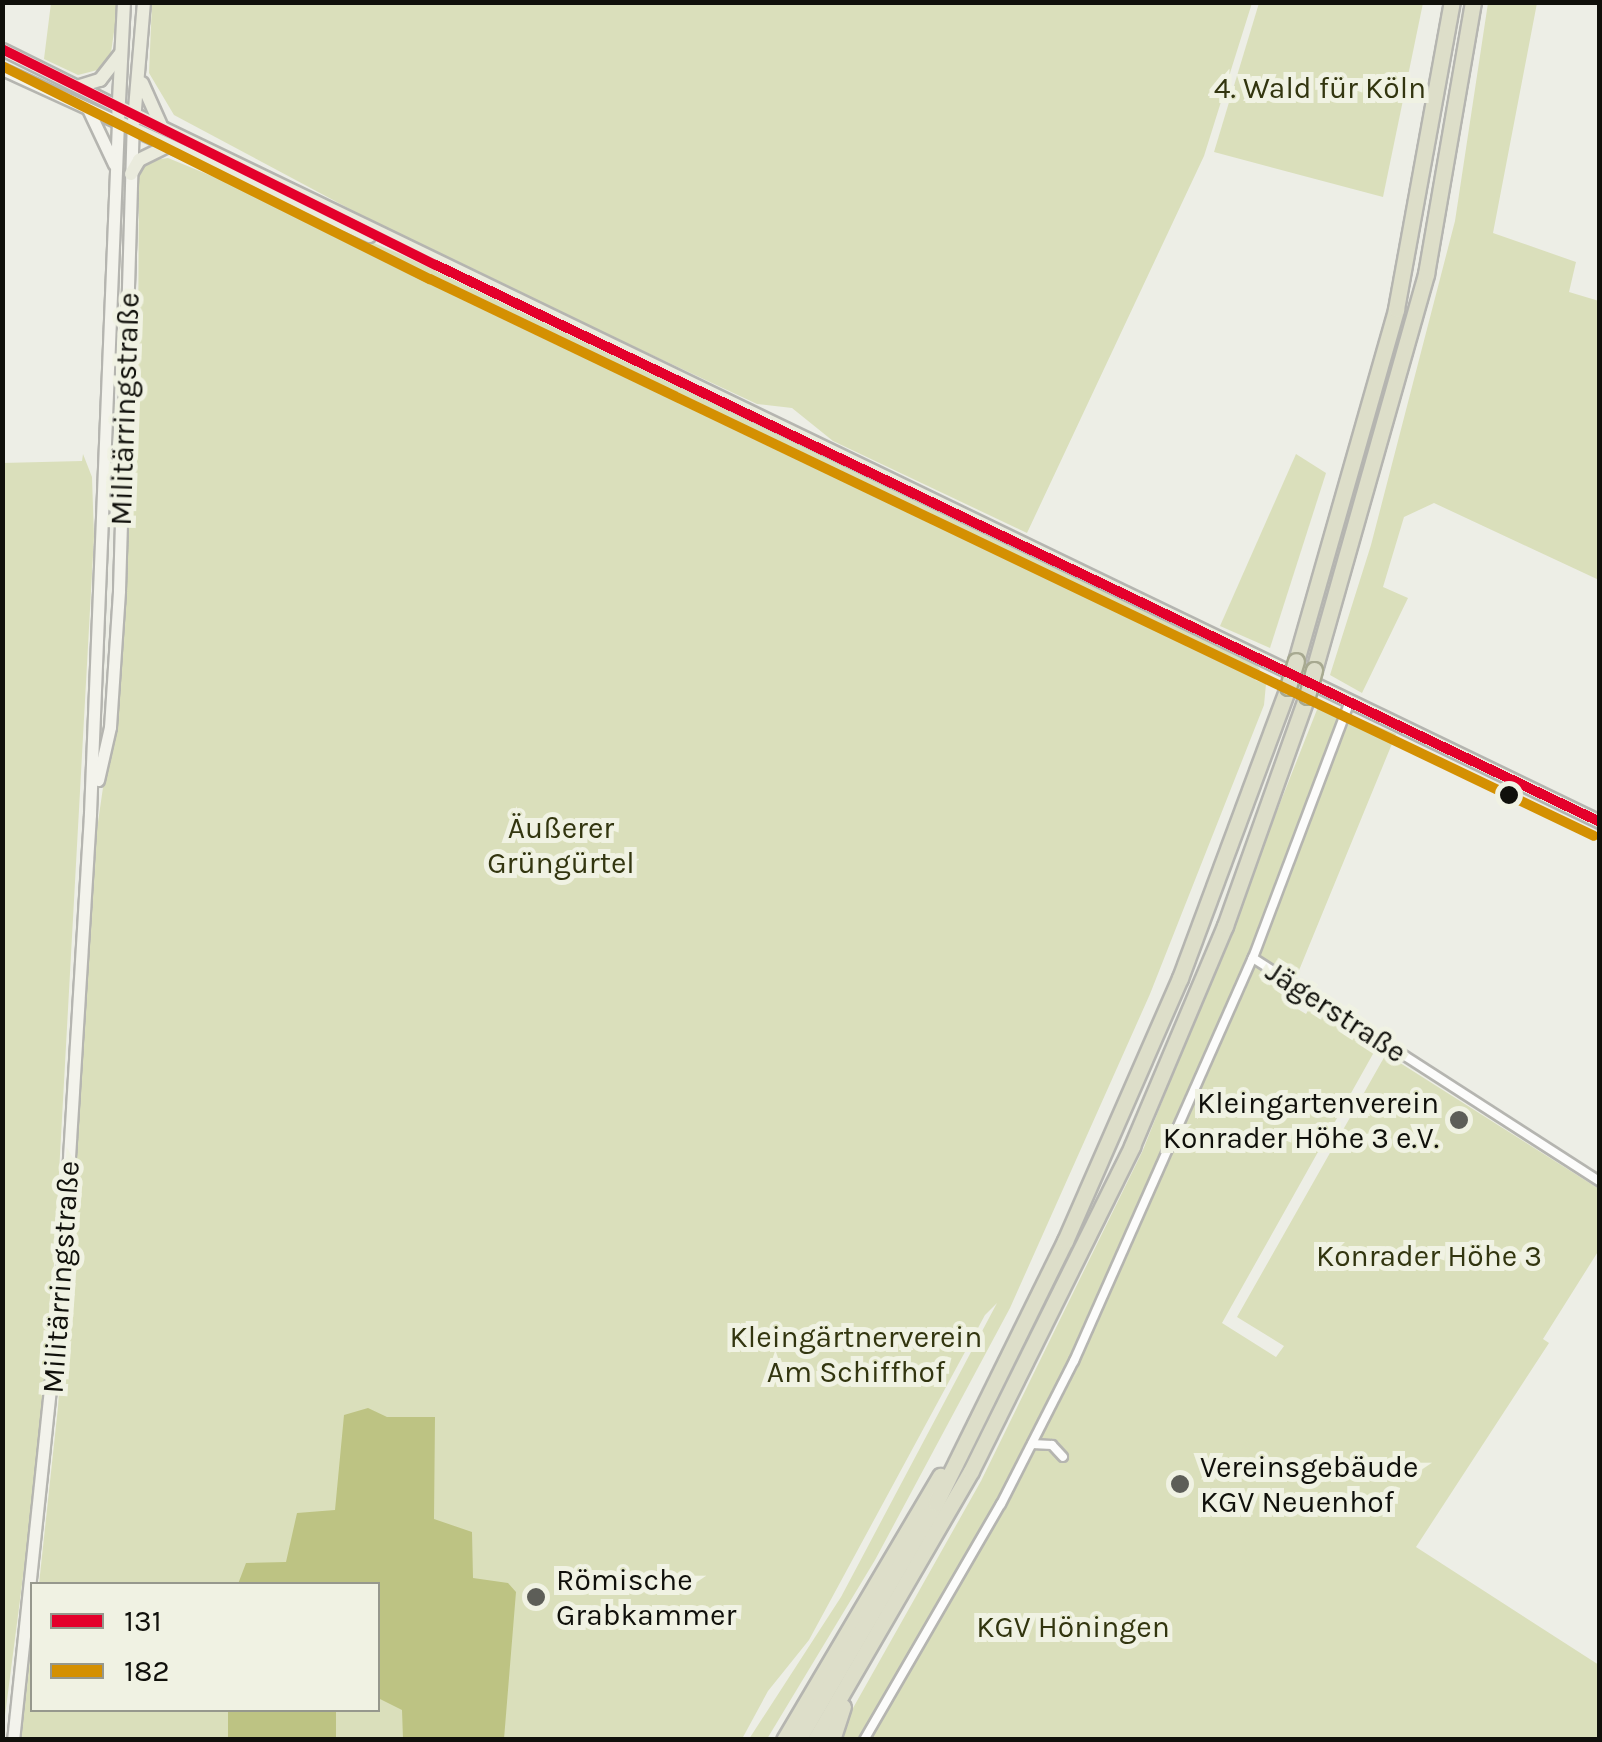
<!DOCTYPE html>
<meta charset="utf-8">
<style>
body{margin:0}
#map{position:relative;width:1602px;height:1742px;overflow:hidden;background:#edeee6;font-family:Karla,sans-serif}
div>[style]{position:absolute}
.green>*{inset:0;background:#dadfbb}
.water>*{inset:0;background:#bdc383;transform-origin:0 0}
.roads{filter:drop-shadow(2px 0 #b5b5b0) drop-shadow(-2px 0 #b5b5b0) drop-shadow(0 2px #b5b5b0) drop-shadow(0 -2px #b5b5b0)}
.minor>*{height:8px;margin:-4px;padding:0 4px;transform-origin:4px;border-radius:4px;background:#fcfcfb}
.secondary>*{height:11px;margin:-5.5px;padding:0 5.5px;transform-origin:5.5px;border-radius:5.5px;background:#f3f3ec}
.primary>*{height:12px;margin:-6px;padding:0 6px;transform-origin:6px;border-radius:6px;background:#eaebdd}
.motorway>*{height:15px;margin:-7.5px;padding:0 7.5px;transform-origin:7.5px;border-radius:7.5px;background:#dddec9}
.bridges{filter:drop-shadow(2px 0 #a7a990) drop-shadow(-2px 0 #a7a990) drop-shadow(0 2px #a7a990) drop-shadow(0 -2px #a7a990)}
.motorway-bridge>*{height:15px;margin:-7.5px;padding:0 7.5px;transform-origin:7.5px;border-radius:7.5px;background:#dddec9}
.bus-1>*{height:10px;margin:-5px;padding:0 5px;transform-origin:5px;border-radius:5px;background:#e4002b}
.bus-2>*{height:10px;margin:-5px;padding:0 5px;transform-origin:5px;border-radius:5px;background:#d49002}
.dots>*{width:28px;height:28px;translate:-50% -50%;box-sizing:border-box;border:5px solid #f0f2e3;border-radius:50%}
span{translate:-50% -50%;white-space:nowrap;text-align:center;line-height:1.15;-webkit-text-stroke:10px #f0f2e3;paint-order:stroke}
.park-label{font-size:30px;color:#32350f}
.street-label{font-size:30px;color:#10100b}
.poi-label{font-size:30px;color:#10100b}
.right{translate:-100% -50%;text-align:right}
.left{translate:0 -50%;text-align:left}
.frame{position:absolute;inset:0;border:5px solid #10100b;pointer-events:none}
.legend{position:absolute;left:30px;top:1582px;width:350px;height:130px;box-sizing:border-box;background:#f0f2e3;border:2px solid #96988d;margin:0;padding:12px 18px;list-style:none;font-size:30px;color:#10100b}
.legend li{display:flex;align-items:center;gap:20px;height:50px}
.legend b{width:50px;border:2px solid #96988d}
</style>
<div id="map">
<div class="green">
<i style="clip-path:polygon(51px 3px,118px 3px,109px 67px,78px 75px,44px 59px)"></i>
<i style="clip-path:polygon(152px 3px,1252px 3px,1204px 156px,1027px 533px,833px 441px,792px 408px,757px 404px,421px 247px,174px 115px,149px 73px)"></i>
<i style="clip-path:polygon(1259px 3px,1423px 3px,1383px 197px,1214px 152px)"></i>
<i style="clip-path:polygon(1488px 3px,1537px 3px,1493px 233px,1576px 262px,1569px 292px,1599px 301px,1599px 580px,1434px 503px,1404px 517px,1383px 587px,1408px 598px,1362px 693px,1330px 675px,1371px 545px,1455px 221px)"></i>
<i style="clip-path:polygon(168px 158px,398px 253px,1213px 642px,1253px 662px,1260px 669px,1255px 680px,1266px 684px,1264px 705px,1150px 994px,1010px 1308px,875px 1560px,767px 1739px,749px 1739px,841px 1597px,997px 1303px,985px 1315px,809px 1640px,768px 1691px,742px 1739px,21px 1740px,32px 1641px,32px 1710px,378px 1710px,378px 1584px,39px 1584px,58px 1407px,96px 836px,121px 663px,138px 360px,139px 177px,146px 161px)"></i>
<i style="clip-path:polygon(83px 454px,92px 477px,94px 537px,47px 1391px,2px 1739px,2px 463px,82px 461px)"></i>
<i style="clip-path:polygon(1296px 454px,1326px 473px,1270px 648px,1220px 626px)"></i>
<i style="clip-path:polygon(1320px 702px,1396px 734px,1286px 1002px,1306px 1014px,1313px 1002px,1378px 1045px,1222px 1323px,1276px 1357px,1284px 1346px,1237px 1317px,1386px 1054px,1599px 1189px,1599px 1250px,1543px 1339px,1549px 1343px,1416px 1547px,1599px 1665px,1599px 1739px,835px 1740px,981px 1481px,1143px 1150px)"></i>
</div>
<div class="water">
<i style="clip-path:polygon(368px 1408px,387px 1417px,435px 1417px,434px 1519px,472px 1532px,473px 1578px,508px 1583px,516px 1592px,504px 1739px,403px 1739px,402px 1710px,378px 1698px,378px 1584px,238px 1584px,246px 1563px,286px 1562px,297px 1513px,335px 1510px,344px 1415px)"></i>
<i style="left:228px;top:1710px;width:108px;height:29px"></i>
</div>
<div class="roads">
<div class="minor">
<i style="left:1350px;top:701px;width:275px;rotate:110.7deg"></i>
<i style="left:1253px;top:958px;width:413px;rotate:32.8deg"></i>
<i style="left:1032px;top:1444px;width:20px;rotate:3deg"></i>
<i style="left:1052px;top:1445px;width:16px;rotate:47deg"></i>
<i style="left:864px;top:1740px;width:273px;rotate:-59.9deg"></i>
<i style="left:1001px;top:1504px;width:161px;rotate:-63deg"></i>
<i style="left:1074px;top:1361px;width:441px;rotate:-66.1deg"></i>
</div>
<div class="secondary">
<i style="left:2px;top:49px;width:131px;rotate:26.4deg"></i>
<i style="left:2px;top:69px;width:128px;rotate:24.6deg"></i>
<i style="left:118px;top:122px;width:693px;rotate:92.32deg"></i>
<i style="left:90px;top:814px;width:471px;rotate:93.5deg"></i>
<i style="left:61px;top:1284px;width:459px;rotate:96deg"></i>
<i style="left:88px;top:109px;width:61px;rotate:64.7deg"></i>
<i style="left:98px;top:780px;width:54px;rotate:-77.2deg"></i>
<i style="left:110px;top:727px;width:137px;rotate:-86.2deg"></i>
<i style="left:119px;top:590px;width:461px;rotate:-88.3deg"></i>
</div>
<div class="primary">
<i style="left:124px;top:2px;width:120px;rotate:92.9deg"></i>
<i style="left:118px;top:122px;width:276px;rotate:24.4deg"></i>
<i style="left:142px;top:83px;width:49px;rotate:66deg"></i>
<i style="left:80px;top:86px;width:21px;rotate:-17deg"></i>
<i style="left:100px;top:80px;width:34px;rotate:-52deg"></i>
<i style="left:119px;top:107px;width:1645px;rotate:25.77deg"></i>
<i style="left:134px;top:121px;width:119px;rotate:-85.2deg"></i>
<i style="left:131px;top:174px;width:16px;rotate:-60deg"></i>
<i style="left:139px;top:160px;width:32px;rotate:-26deg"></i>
</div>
<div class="motorway">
<i style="left:1296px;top:661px;width:366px;rotate:-74.1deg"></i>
<i style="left:1396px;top:309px;width:312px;rotate:-79.7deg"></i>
<i style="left:1314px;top:670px;width:412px;rotate:-74.2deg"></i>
<i style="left:1426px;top:274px;width:276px;rotate:-80.2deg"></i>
<i style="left:784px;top:1740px;width:307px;rotate:-59.4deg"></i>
<i style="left:798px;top:1740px;width:274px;rotate:-59.8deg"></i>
<i style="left:936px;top:1503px;width:292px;rotate:-63.8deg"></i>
<i style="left:1065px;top:1241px;width:287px;rotate:-66.4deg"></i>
<i style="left:1180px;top:978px;width:310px;rotate:-69.6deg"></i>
<i style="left:815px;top:1740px;width:311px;rotate:-59.9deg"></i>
<i style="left:971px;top:1471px;width:363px;rotate:-63.6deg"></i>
<i style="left:1132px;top:1146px;width:239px;rotate:-67.1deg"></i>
<i style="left:1225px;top:926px;width:244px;rotate:-70.4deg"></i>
<i style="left:832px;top:1740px;width:35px;rotate:-72deg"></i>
</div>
</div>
<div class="bridges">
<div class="motorway-bridge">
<i style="left:1288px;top:687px;width:27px;rotate:-73deg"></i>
<i style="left:1307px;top:696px;width:27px;rotate:-75deg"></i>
</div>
</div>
<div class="bus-1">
<i style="left:2px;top:49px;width:485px;rotate:26.5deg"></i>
<i style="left:436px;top:265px;width:1290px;rotate:25.57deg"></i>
</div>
<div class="bus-2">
<i style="left:2px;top:66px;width:478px;rotate:26.5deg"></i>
<i style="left:430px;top:279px;width:1290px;rotate:25.57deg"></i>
</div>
<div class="dots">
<i style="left:1509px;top:795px;background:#10100b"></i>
<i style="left:1459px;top:1120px;background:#5d5e58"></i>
<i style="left:1180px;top:1484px;background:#5d5e58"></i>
<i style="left:536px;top:1597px;background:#5d5e58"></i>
</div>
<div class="park-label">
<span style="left:1320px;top:88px">4. Wald für Köln</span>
<span style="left:561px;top:845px">Äußerer<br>Grüngürtel</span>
<span style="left:1429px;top:1256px">Konrader Höhe 3</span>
<span style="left:856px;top:1354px">Kleingärtnerverein<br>Am Schiffhof</span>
<span style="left:1073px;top:1627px">KGV Höningen</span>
</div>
<div class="street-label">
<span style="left:125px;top:409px;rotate:-88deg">Militärringstraße</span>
<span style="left:1336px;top:1012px;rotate:33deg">Jägerstraße</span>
<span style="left:61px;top:1277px;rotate:-86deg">Militärringstraße</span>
</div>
<div class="poi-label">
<span class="right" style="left:1439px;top:1120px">Kleingartenverein<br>Konrader Höhe 3 e.V.</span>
<span class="left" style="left:1200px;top:1484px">Vereinsgebäude<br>KGV Neuenhof</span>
<span class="left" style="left:556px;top:1597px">Römische<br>Grabkammer</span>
</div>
<div class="frame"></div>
<ul class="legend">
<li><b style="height:12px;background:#e4002b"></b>131</li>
<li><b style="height:12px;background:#d49002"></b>182</li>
</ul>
</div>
